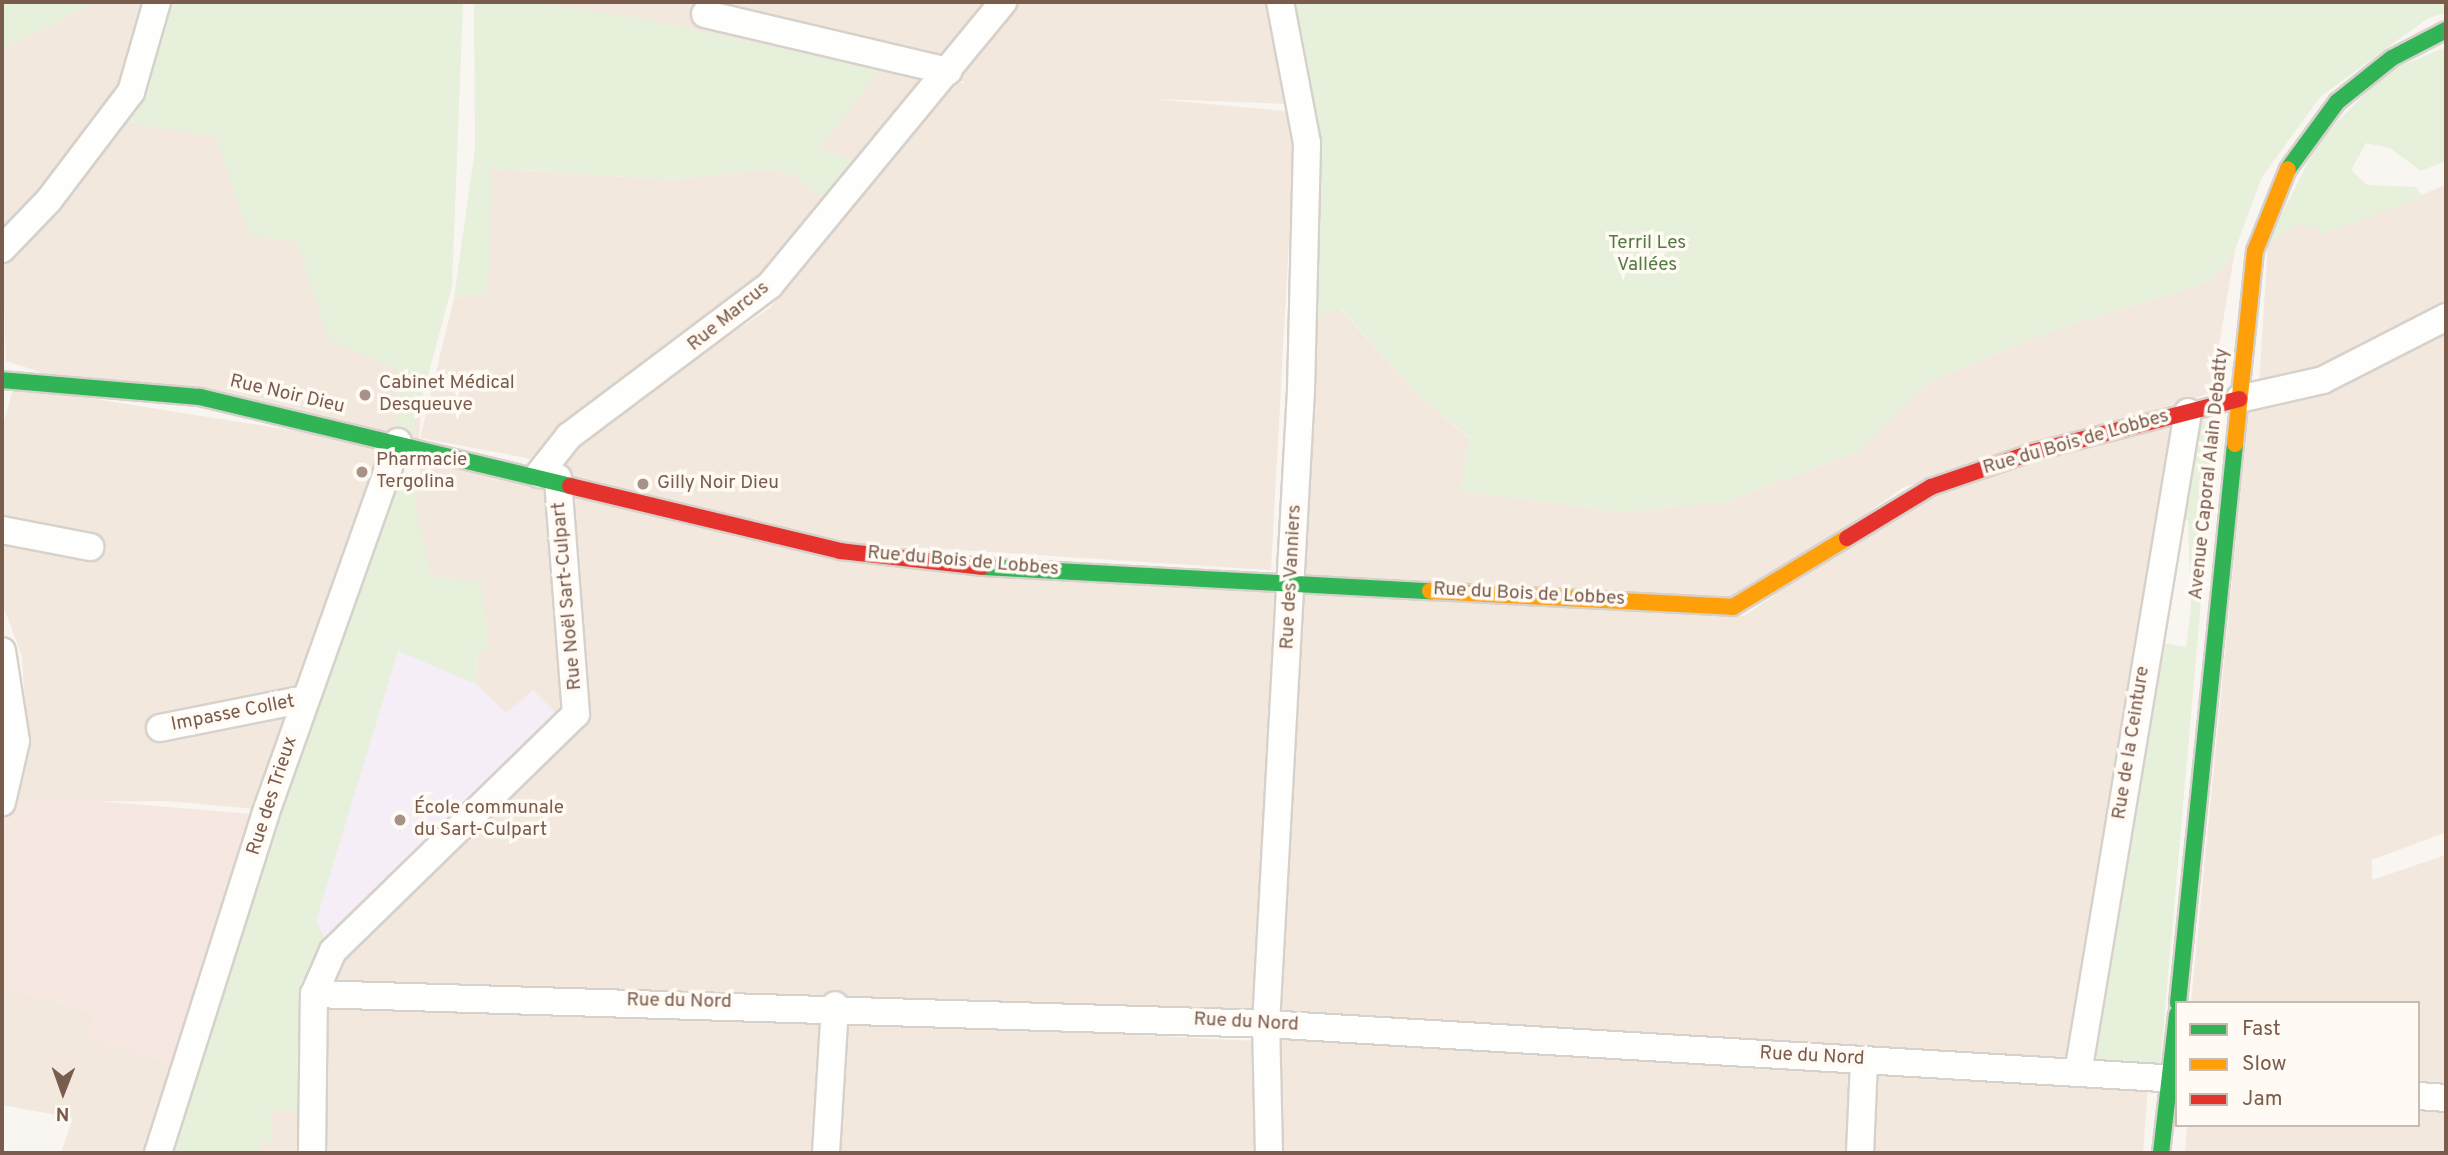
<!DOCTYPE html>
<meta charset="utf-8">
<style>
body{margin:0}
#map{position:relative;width:2448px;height:1155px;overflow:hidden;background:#f9f5f0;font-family:Overpass,sans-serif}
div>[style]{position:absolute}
.residential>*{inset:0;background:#f2e8de;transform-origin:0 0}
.commercial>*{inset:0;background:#f6e8e1}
.education>*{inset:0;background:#f6eef6}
.green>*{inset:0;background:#e7f0db}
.roads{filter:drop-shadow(2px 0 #d7d1cb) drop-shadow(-2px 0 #d7d1cb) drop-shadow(0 2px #d7d1cb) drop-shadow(0 -2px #d7d1cb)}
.street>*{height:26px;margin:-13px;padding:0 13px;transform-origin:13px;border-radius:13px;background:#fefefd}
.fast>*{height:16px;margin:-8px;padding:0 8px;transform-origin:8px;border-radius:8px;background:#30b455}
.slow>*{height:16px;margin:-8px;padding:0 8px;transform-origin:8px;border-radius:8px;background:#ff9f0a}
.jam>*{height:16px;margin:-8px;padding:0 8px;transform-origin:8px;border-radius:8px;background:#e5322d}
.dots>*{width:19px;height:19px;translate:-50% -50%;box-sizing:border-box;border:4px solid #fffaf3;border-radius:50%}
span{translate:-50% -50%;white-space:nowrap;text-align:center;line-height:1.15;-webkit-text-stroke:7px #fffaf3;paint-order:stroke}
.park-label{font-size:19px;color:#537a41}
.street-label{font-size:19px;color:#7a5c4d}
.poi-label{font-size:19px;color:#7a5c4d}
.left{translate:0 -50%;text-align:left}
.frame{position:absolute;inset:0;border:4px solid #7a5c4d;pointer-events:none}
.legend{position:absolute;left:2175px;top:1001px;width:245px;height:126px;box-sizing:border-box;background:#fffaf3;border:2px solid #cabbb1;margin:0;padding:9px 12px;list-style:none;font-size:21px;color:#7a5c4d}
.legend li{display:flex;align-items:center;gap:14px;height:35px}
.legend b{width:35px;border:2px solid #cabbb1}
.north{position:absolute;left:28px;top:1057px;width:70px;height:70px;-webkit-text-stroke:5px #fffaf3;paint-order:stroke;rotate:181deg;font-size:19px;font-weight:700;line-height:28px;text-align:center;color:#7a5c4d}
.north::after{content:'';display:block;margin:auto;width:24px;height:32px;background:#7a5c4d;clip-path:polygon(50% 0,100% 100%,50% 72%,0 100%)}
</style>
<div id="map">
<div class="residential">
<i style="clip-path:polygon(97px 2px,152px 2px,134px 81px,2px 237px,2px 49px)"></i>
<i style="clip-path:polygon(537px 2px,993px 2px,856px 164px,819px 148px,878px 71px)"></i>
<i style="clip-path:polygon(1011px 2px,1271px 2px,1290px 104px,1153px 99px,1296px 112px,1271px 570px,848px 543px,570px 477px,561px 460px,598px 424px,770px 308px,946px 81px,966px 83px,951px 77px)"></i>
<i style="clip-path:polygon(144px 80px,452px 286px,423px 391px,418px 446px,74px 383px,6px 361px,2px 247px)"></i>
<i style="clip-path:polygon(491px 168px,672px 180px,766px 169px,792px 174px,826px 201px,752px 294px,543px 461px,420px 438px,454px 298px,488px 295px)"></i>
<i style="clip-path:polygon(2446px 185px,2446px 308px,2348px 358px,2259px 387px,2268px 242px,2300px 222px,2315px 224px,2320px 235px)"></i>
<i style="clip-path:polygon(2235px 250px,2211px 393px,1904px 487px,1741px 602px,1299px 575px,1313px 316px,1340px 309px,1421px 397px,1470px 439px,1461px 491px,1622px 512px,1725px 502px,1860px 450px,1929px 382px,2051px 331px,2211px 281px)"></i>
<i style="clip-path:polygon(2446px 330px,2446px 832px,2372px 860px,2372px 880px,2446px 855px,2446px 1095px,2418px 1094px,2418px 1003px,2191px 1003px,2249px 407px)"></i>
<i style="clip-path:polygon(14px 386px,396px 447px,267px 810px,167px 801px,2px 802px,28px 758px,22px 656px,2px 603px,2px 428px)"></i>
<i style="clip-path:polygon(2175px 427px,2071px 1069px,323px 994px,340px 949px,584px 715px,571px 493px,878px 561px,1744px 616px,1937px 484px)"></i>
<i style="clip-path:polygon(422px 457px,559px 485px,567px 671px,561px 718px,506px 714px,476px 684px,477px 650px,488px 652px,431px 576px,421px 538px,415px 504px)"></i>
<i style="clip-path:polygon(2px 988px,97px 1013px,86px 1039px,171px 1062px,150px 1153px,61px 1153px,73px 1118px,2px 1105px)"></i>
<i style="left:321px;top:1002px;width:502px;height:151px;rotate:1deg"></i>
<i style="clip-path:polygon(843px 1020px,1256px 1041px,1256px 1153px,832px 1153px)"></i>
<i style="clip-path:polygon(1283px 1025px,1855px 1059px,1849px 1153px,1278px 1153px)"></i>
<i style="clip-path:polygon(1871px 1068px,2148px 1086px,2143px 1153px,1868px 1153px)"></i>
<i style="clip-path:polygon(2418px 1096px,2446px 1098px,2446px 1153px,2185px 1153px,2187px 1125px,2418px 1125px)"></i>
<i style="clip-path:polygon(301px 1109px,300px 1153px,260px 1153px,260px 1143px,271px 1142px,270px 1111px)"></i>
</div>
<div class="commercial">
<i style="clip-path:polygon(71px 799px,265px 815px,171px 1062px,85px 1039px,97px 1013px,2px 988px,2px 820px,17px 801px)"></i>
</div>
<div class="education">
<i style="clip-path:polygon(398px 650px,476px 684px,506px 713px,533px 690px,561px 718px,325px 939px,315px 922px)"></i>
</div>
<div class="green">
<i style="clip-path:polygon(2px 2px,97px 2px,2px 49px)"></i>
<i style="clip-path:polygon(165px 2px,463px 2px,452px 286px,412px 435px,396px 431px,398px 370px,329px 340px,297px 241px,249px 236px,216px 137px,124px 122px)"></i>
<i style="clip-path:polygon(474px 2px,537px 2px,658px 21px,879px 71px,820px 148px,853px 160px,826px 201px,792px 174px,766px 169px,672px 180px,492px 168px,488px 295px,454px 298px,475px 149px)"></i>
<i style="clip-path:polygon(1291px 2px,2446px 2px,2446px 13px,2428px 18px,2320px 97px,2262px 177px,2235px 250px,2211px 281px,2051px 331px,1929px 382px,1860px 450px,1725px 502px,1622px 512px,1461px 491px,1470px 438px,1421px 397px,1341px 309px,1313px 316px)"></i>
<i style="clip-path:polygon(2446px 47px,2446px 161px,2421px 171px,2390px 148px,2366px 143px,2351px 170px,2367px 185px,2416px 187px,2422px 197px,2320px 235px,2315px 225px,2305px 229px,2300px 222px,2268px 242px,2318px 142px,2386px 72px)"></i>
<i style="clip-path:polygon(2217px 420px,2160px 1066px,2089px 1063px,2152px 641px,2186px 647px,2191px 609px,2188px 520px,2180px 519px,2193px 421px)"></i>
<i style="clip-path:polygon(398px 472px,419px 479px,415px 504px,431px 576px,481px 582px,489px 652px,477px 651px,476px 684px,398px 651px,316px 921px,325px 939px,300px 984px,301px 1109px,270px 1111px,272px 1142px,260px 1143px,260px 1153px,160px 1153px)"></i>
</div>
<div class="roads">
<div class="street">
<i style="left:705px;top:14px;width:250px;rotate:13.2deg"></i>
<i style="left:2px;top:249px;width:68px;rotate:-46.2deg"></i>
<i style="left:49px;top:200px;width:136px;rotate:-52.8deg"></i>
<i style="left:131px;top:92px;width:94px;rotate:-73.9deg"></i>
<i style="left:2239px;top:399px;width:86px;rotate:-12.7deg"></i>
<i style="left:2323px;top:380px;width:138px;rotate:-27.1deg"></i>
<i style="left:539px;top:474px;width:48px;rotate:-51.7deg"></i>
<i style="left:569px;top:436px;width:251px;rotate:-36.9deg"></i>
<i style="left:770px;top:285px;width:367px;rotate:-50.5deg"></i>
<i style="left:2px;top:530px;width:90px;rotate:10.9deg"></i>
<i style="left:2px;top:651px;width:91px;rotate:81.2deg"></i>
<i style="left:16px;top:741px;width:63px;rotate:102.9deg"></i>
<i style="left:160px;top:728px;width:148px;rotate:-11.3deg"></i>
<i style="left:314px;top:994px;width:952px;rotate:1.8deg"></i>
<i style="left:1266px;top:1024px;width:913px;rotate:3.45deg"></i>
<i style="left:2078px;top:1073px;width:670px;rotate:-80.55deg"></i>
<i style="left:2418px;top:1096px;width:28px;rotate:4deg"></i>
<i style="left:158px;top:1153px;width:355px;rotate:-72.4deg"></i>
<i style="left:265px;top:815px;width:396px;rotate:-70.4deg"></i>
<i style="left:312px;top:1153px;width:159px;rotate:-89.3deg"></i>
<i style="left:314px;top:994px;width:47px;rotate:-66.2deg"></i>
<i style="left:333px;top:951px;width:339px;rotate:-44.3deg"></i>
<i style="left:576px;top:714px;width:237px;rotate:-94.4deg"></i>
<i style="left:826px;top:1153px;width:148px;rotate:-86.5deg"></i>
<i style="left:1269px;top:1153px;width:129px;rotate:-91.3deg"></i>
<i style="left:1266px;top:1024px;width:635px;rotate:-86.84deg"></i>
<i style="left:1301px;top:390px;width:247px;rotate:-88.6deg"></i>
<i style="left:1307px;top:143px;width:144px;rotate:-100.8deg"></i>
<i style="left:1860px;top:1153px;width:93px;rotate:-87.5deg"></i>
</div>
<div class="fast">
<i style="left:2288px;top:169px;width:83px;rotate:-53.8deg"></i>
<i style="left:2337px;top:102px;width:70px;rotate:-38.7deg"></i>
<i style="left:2392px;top:58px;width:61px;rotate:-27.4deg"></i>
<i style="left:2px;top:380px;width:199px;rotate:4.9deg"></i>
<i style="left:200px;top:397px;width:381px;rotate:13.5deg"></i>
<i style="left:982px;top:567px;width:449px;rotate:3.1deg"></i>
<i style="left:2178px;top:1003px;width:562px;rotate:-84.18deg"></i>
<i style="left:2161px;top:1153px;width:140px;rotate:-83.4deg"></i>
</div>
<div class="slow">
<i style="left:2235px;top:444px;width:194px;rotate:-84.1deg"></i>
<i style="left:2255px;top:251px;width:88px;rotate:-68.1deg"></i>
<i style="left:1430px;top:591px;width:303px;rotate:3deg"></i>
<i style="left:1733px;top:607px;width:133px;rotate:-31.2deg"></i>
</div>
<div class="jam">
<i style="left:570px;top:486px;width:278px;rotate:13.5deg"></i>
<i style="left:840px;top:551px;width:143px;rotate:6.4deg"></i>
<i style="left:1847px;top:538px;width:98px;rotate:-31.3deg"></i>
<i style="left:1931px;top:487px;width:108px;rotate:-18.9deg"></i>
<i style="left:2033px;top:452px;width:213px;rotate:-14.4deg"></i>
</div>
</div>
<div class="dots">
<i style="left:365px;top:395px;background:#a69286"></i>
<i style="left:362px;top:472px;background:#a69286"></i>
<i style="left:643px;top:484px;background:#a69286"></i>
<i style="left:400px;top:820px;background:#a69286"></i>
</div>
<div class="park-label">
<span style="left:1647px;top:255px">Terril Les<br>Vallées</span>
</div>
<div class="street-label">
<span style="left:729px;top:317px;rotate:-39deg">Rue Marcus</span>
<span style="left:287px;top:395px;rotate:13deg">Rue Noir Dieu</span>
<span style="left:2076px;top:443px;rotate:-16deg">Rue du Bois de Lobbes</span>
<span style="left:2210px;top:474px;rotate:-84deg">Avenue Caporal Alain Debatty</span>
<span style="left:963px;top:562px;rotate:5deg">Rue du Bois de Lobbes</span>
<span style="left:1292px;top:577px;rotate:-87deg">Rue des Vanniers</span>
<span style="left:1529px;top:595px;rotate:3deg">Rue du Bois de Lobbes</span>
<span style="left:568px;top:596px;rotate:-95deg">Rue Noël Sart-Culpart</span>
<span style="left:233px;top:714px;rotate:-11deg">Impasse Collet</span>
<span style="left:2132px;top:743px;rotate:-81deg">Rue de la Ceinture</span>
<span style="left:273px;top:796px;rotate:-72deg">Rue des Trieux</span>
<span style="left:679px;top:1002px;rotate:1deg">Rue du Nord</span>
<span style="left:1246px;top:1023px;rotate:3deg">Rue du Nord</span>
<span style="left:1812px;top:1057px;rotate:3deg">Rue du Nord</span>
</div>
<div class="poi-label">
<span class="left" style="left:379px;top:395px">Cabinet Médical<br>Desqueuve</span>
<span class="left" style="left:376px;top:472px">Pharmacie<br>Tergolina</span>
<span class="left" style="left:657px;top:484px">Gilly Noir Dieu</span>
<span class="left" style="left:414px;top:820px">École communale<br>du Sart-Culpart</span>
</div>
<div class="frame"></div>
<ul class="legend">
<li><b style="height:9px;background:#30b455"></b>Fast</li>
<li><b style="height:9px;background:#ff9f0a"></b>Slow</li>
<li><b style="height:9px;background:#e5322d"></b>Jam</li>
</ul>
<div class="north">N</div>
</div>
